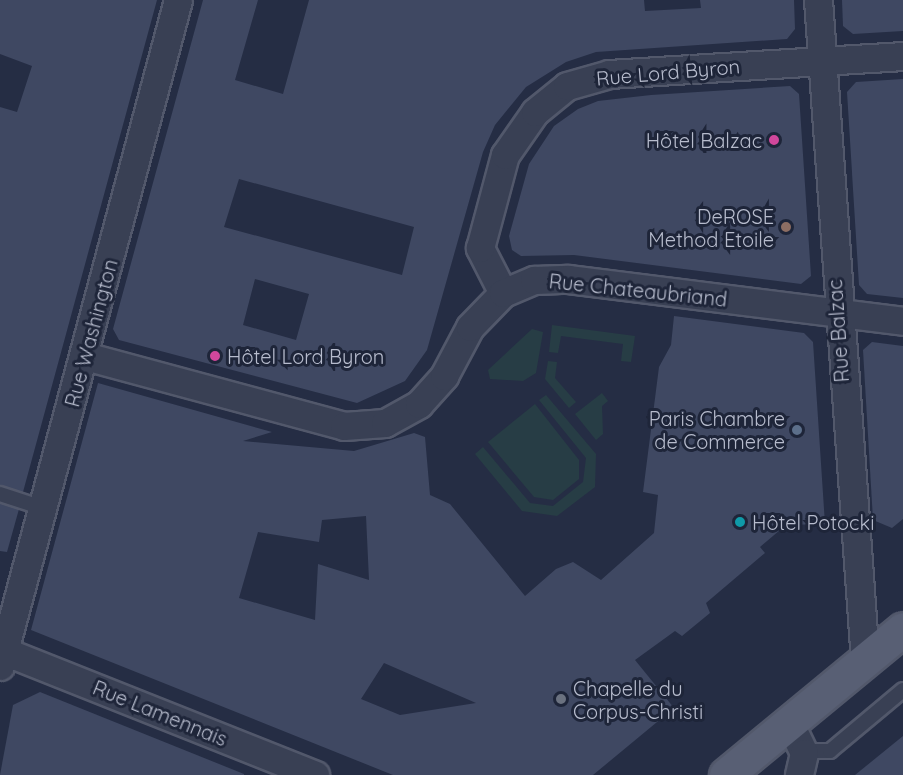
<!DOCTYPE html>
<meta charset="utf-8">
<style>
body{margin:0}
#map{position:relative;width:903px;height:775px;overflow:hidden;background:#252d44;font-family:Quicksand,sans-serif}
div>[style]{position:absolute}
.green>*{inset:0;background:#273d45}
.building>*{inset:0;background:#3f4862}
.roads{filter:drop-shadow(2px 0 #52586b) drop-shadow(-2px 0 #52586b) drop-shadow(0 2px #52586b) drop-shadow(0 -2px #52586b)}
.lane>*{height:14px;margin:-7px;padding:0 7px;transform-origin:7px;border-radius:7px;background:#394054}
.street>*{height:27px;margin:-13.5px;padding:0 13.5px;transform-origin:13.5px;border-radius:13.5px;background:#394054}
.primary>*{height:33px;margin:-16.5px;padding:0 16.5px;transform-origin:16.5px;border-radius:16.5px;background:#585f74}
.dots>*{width:16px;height:16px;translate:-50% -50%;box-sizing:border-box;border:3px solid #1e2539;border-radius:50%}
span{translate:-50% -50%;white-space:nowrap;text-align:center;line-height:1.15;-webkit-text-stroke:6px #1e2539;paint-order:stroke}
.street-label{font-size:20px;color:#b7bccd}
.poi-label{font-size:20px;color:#b7bccd}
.right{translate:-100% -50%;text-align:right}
.left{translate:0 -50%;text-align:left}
</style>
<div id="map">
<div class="green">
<i style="clip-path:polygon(552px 325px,635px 336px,631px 362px,621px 361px,623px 344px,561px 336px,558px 353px,549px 352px)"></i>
<i style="clip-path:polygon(532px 329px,543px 332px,536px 373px,523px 381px,490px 379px,488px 370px)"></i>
<i style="clip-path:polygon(548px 361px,557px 362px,555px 378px,576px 402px,569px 408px,545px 379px)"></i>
<i style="clip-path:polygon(602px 393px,608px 401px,602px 406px,603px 434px,596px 440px,575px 414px)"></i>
<i style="clip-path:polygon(546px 395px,596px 454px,595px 487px,557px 516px,522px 511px,475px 454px,483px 447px,530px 503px,553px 506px,583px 482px,586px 458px,539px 400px)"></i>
<i style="clip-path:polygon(535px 404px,579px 460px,579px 479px,553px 500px,534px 497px,488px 442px)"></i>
</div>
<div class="building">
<i style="clip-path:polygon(0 0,157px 0,23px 492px,0 485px,0 107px,17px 112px,32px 66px,0 54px)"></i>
<i style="clip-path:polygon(evenodd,203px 0,258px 0,235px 80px,283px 94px,309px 0,644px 0,645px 11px,701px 8px,700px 0,794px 0,795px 29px,787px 39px,596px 52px,566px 62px,526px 87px,495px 125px,483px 152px,427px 350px,405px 381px,357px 403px,119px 340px,113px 329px,203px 0,239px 179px,414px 227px,402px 275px,224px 227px,239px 179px,203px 0,255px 279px,309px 294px,296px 340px,243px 325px,255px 279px)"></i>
<i style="clip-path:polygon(842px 0,903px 0,903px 31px,853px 34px,843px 26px)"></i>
<i style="clip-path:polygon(903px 79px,903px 298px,867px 294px,859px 285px,847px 92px,856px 82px)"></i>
<i style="clip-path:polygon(790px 86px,799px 94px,811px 276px,801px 284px,574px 255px,521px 256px,512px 250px,509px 236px,529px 164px,554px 126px,578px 109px,598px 101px,651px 95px)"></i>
<i style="clip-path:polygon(evenodd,674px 316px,804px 333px,813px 342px,825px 524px,786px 525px,760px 547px,765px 553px,706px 603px,710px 613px,682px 636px,675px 631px,635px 660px,674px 708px,593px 775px,393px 775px,31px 630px,98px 383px,272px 432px,243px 441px,354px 451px,414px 433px,425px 437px,430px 495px,450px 504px,525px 596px,556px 569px,573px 562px,601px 580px,654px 533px,658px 495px,643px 492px,659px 367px,671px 345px,674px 316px,366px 516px,369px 580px,318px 564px,315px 620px,239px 598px,258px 532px,319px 542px,322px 520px,366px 516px,674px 316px,384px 663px,476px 703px,400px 715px,361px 699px,384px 663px)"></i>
<i style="clip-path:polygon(872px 342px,903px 346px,903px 519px,892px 528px,873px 520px,863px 350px)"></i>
<i style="clip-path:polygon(0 503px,19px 509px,7px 552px,0 551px)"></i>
<i style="clip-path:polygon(40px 692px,244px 774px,244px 775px,0 775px,13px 705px)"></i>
<i style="clip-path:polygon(903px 736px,903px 775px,855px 775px)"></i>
</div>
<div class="roads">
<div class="lane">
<i style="left:0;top:494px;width:45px;rotate:18deg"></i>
<i style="left:799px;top:751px;width:31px"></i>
<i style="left:830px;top:751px;width:95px;rotate:-39.9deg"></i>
</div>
<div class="street">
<i style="left:818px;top:0;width:663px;rotate:85.93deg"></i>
<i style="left:503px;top:293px;width:51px;rotate:-117.1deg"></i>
<i style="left:480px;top:248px;width:96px;rotate:-75deg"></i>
<i style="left:505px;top:155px;width:52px;rotate:-55.1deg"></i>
<i style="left:535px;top:112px;width:41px;rotate:-39.1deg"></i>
<i style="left:567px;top:86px;width:44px;rotate:-15.9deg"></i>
<i style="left:609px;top:74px;width:295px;rotate:-3.5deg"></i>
<i style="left:85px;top:356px;width:268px;rotate:15.1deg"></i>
<i style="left:344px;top:426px;width:41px;rotate:-4.2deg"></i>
<i style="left:385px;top:423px;width:39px;rotate:-29deg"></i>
<i style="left:419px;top:404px;width:38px;rotate:-48deg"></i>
<i style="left:444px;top:376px;width:55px;rotate:-62deg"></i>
<i style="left:470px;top:327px;width:47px;rotate:-45.9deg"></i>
<i style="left:503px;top:293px;width:34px;rotate:-23deg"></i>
<i style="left:534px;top:280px;width:34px;rotate:-2deg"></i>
<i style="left:568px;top:279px;width:338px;rotate:7.1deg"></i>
<i style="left:4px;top:651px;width:335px;rotate:21.7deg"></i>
<i style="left:0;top:666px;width:689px;rotate:-75.04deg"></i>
<i style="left:789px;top:722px;width:34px;rotate:64deg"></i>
<i style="left:804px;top:753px;width:23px;rotate:103deg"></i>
</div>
<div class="primary">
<i style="left:726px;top:775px;width:229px;rotate:-39.5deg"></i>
</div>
</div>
<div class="dots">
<i style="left:774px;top:140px;background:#d1479c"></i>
<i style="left:786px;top:227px;background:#8d6e63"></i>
<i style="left:215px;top:356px;background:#d1479c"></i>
<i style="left:797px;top:430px;background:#5c6f8a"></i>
<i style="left:740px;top:522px;background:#0f9aa8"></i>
<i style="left:561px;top:699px;background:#6b7280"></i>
</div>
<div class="street-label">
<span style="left:668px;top:72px;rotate:-5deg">Rue Lord Byron</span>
<span style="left:638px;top:290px;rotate:6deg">Rue Chateaubriand</span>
<span style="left:838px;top:331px;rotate:-94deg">Rue Balzac</span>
<span style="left:91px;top:333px;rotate:-75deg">Rue Washington</span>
<span style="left:160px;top:713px;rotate:22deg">Rue Lamennais</span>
</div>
<div class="poi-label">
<span class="right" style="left:762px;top:140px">Hôtel Balzac</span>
<span class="right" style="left:774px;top:228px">DeROSE<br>Method Etoile</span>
<span class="left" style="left:227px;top:356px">Hôtel Lord Byron</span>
<span class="right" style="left:785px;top:430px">Paris Chambre<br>de Commerce</span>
<span class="left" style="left:752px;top:522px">Hôtel Potocki</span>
<span class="left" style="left:573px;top:700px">Chapelle du<br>Corpus-Christi</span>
</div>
</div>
